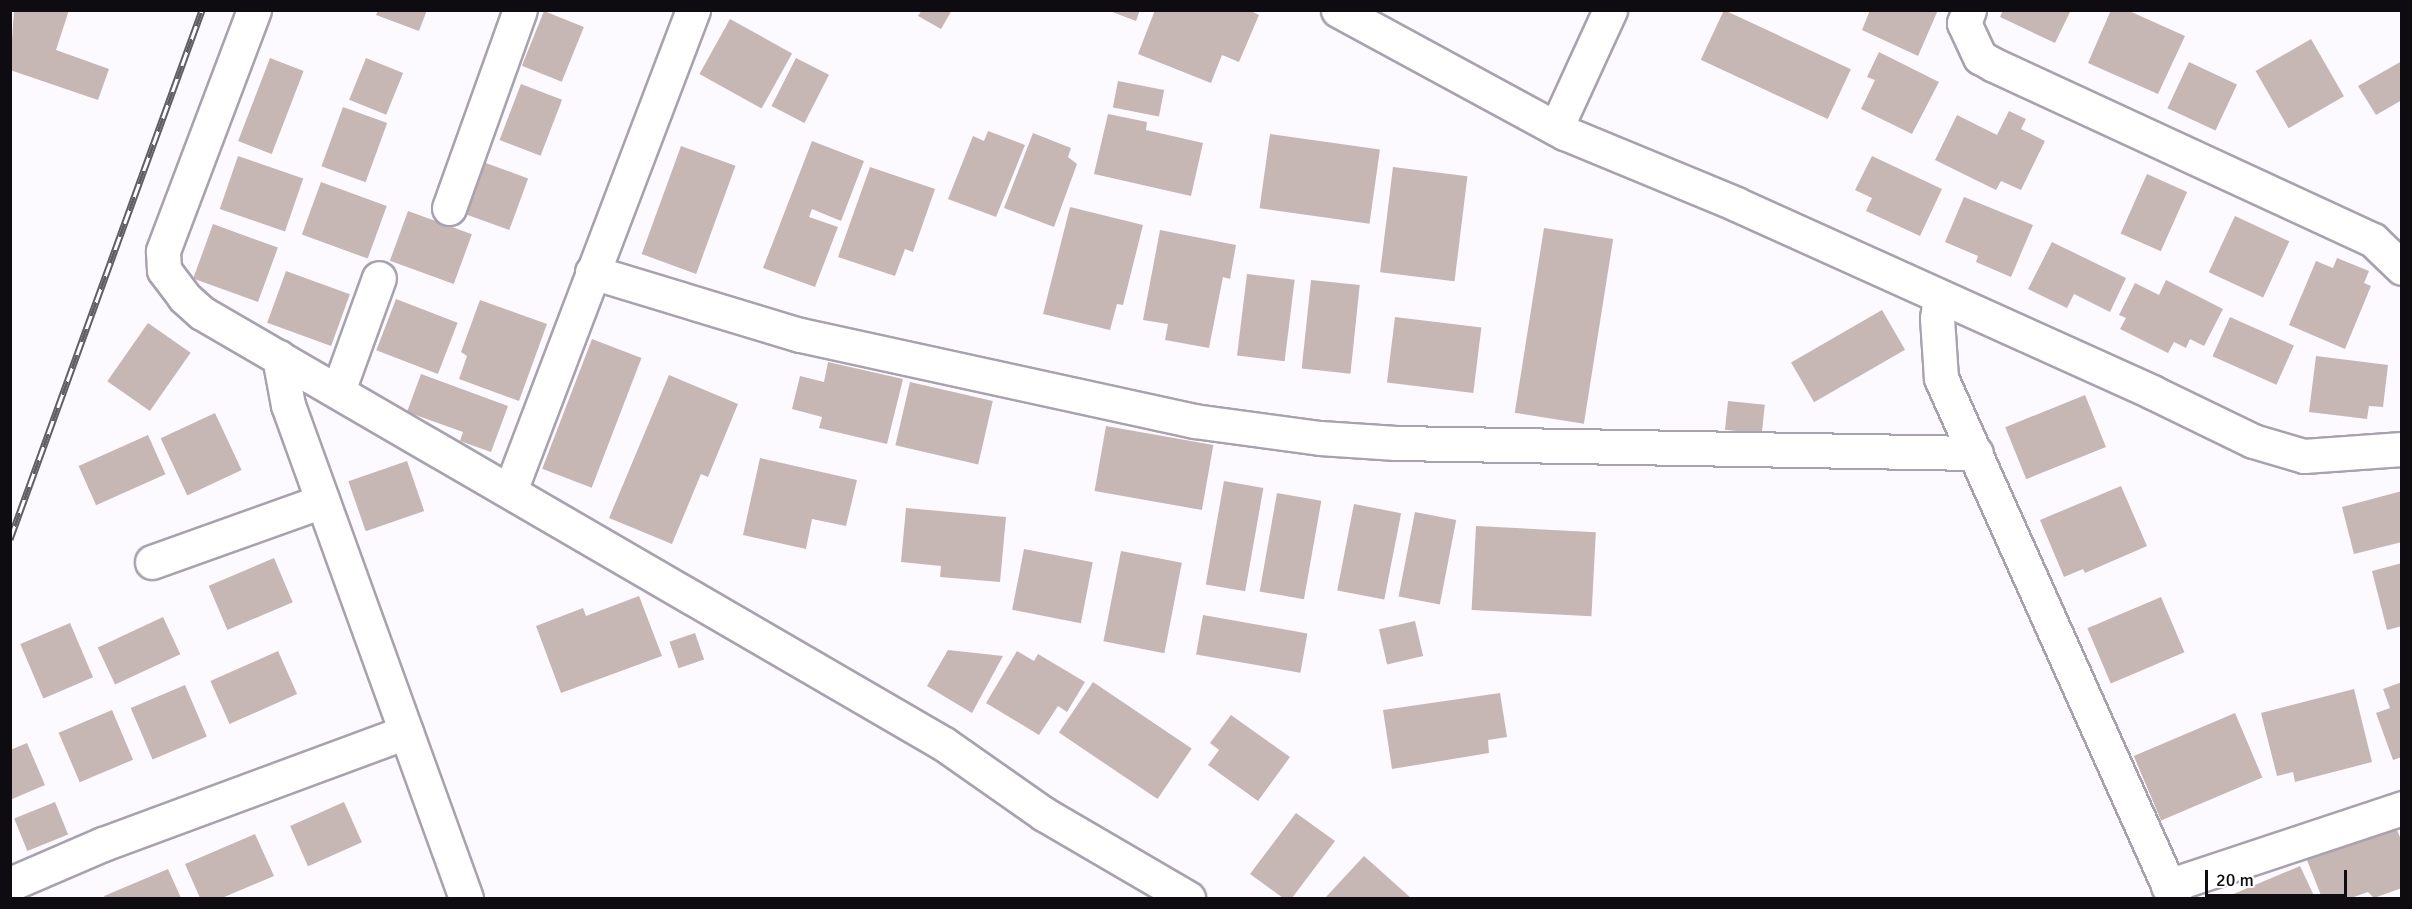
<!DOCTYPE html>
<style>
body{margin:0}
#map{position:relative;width:2412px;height:909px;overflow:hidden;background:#fcfaff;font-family:Signika,sans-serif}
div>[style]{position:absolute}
.building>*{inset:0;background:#c6b7b4;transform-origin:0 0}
.roads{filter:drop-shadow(2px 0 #a8a2ae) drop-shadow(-2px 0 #a8a2ae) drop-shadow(0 2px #a8a2ae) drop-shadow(0 -2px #a8a2ae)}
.minor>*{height:33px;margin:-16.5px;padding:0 16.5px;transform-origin:16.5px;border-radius:16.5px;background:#fff}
.rail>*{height:7px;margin-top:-3.5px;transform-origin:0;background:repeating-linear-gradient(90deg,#fff 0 14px,#605e63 0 28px);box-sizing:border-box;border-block:2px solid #605e63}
span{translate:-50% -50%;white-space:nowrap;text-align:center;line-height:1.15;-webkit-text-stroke:6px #fff;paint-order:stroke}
.frame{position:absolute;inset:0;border:12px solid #0e0c10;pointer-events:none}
.scale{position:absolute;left:2205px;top:870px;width:142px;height:27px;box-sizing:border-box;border:3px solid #0e0c10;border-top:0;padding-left:8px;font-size:18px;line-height:21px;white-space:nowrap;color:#0e0c10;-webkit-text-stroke:4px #fff;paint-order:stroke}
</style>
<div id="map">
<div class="building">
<i style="clip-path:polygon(14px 10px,69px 10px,56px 50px,109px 69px,98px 100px,10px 70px)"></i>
<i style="clip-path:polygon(378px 10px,427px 10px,419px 31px,376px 15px)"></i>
<i style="clip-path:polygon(922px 10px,952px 10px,941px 29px,918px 16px)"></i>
<i style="clip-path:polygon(1107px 10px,1140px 10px,1136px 21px)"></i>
<i style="clip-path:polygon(1155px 10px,1249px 10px,1259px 15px,1239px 62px,1222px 55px,1211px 83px,1138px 54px)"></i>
<i style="left:1724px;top:10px;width:140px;height:55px;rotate:25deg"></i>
<i style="clip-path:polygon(1870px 10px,1938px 10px,1918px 56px,1862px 30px)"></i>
<i style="clip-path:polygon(2003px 10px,2071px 10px,2055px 43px,2000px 17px)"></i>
<i style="clip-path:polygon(2111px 10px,2127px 10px,2185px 36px,2158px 94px,2088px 63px)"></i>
<i style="left:544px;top:11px;width:43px;height:59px;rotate:22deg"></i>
<i style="left:730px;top:19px;width:71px;height:63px;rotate:29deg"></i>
<i style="left:2311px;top:39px;width:66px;height:64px;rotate:60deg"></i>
<i style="clip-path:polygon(1879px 52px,1939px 82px,1912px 134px,1861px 109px,1875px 80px,1867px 77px)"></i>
<i style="left:270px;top:58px;width:36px;height:89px;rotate:21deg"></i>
<i style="left:366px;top:58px;width:40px;height:45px;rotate:22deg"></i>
<i style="left:796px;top:58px;width:37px;height:54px;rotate:27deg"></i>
<i style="clip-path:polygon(2402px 61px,2402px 100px,2376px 115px,2358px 86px)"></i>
<i style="left:2189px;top:62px;width:53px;height:51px;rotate:25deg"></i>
<i style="left:1118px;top:81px;width:47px;height:27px;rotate:11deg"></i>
<i style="left:521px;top:84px;width:44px;height:60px;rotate:21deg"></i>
<i style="left:343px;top:107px;width:47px;height:63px;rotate:20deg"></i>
<i style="clip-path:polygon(2009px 111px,2026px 119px,2021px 129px,2045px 141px,2021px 190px,2001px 181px,1996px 190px,1935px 160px,1957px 115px,1997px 135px)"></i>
<i style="clip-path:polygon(1108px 114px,1147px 122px,1146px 130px,1203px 143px,1191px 196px,1094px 174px)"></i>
<i style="clip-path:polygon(988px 131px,1025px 145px,996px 217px,948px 199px,973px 136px,984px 141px)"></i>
<i style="clip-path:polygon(1033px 133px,1071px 148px,1068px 157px,1077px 164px,1054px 227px,1004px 208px)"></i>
<i style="left:1270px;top:134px;width:111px;height:75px;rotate:8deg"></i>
<i style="clip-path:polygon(812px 141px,864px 161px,841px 221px,812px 209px,809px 217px,838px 227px,815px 287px,763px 268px)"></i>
<i style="left:681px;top:146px;width:58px;height:115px;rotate:20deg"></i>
<i style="left:238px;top:156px;width:69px;height:56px;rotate:19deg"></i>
<i style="clip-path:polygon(1872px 156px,1942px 189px,1920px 236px,1866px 211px,1872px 198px,1855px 190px)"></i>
<i style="left:483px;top:162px;width:48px;height:55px;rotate:20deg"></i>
<i style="clip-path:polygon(870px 167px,935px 189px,913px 252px,905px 249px,895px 276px,838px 257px)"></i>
<i style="left:1393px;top:167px;width:75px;height:106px;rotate:7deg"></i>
<i style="left:2147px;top:174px;width:44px;height:65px;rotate:24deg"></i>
<i style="left:321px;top:182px;width:70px;height:56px;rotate:20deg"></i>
<i style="clip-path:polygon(1964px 197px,2033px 225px,2011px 277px,1976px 262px,1978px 256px,1945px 242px)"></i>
<i style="clip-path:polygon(1070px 207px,1143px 225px,1123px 305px,1117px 304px,1110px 330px,1043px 314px)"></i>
<i style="left:408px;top:211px;width:68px;height:53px;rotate:20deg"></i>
<i style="left:2235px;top:216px;width:60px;height:62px;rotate:25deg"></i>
<i style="left:213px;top:224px;width:69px;height:58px;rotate:20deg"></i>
<i style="left:1544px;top:228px;width:70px;height:187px;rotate:9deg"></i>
<i style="clip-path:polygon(1160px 230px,1236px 245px,1230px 279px,1223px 277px,1209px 348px,1165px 340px,1168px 324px,1143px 320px)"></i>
<i style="clip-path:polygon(2052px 242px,2126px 278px,2110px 312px,2074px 294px,2067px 308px,2028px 289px)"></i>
<i style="clip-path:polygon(2337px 258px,2369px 271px,2364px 283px,2371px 286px,2345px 349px,2289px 325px,2316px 261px,2333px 268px)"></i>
<i style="left:286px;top:271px;width:68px;height:55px;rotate:20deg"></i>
<i style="left:1247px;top:274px;width:48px;height:82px;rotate:7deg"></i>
<i style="left:1311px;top:280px;width:49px;height:89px;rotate:6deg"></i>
<i style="clip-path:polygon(2166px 280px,2223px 309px,2204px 346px,2190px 339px,2186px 348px,2174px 342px,2168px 353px,2120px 329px,2126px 318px,2119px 315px,2135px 283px,2159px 295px)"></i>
<i style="left:396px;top:299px;width:66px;height:55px;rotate:21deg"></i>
<i style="clip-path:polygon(480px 300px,547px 324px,519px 401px,459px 379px,467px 356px,461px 352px)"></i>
<i style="left:1882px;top:310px;width:46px;height:105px;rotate:60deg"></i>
<i style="left:1395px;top:317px;width:87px;height:66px;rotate:7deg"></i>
<i style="left:2230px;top:317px;width:70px;height:43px;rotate:24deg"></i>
<i style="left:148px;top:323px;width:52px;height:71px;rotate:35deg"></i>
<i style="left:592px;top:339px;width:53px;height:139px;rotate:21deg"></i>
<i style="clip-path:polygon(2316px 356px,2388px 365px,2383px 407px,2369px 406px,2367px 419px,2309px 412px)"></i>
<i style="clip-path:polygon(828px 362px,903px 379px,887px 444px,819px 428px,822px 417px,792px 409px,800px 376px,824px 382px)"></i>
<i style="clip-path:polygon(421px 374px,508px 406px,491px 452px,460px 441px,463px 432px,407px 412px)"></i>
<i style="clip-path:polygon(669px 375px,738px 404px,708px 477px,701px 474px,672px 544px,609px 518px)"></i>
<i style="left:910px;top:382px;width:85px;height:65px;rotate:13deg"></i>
<i style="left:2085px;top:395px;width:56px;height:86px;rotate:68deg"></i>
<i style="left:1728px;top:401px;width:37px;height:29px;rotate:6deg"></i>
<i style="left:215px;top:413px;width:63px;height:60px;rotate:65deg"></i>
<i style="left:1106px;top:426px;width:109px;height:66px;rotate:10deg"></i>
<i style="left:148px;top:435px;width:43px;height:76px;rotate:66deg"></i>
<i style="clip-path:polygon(760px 458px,857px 480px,846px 526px,812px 519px,806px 549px,743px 535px)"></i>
<i style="left:407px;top:461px;width:53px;height:62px;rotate:71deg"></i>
<i style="left:1224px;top:481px;width:40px;height:105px;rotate:10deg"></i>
<i style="clip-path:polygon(2121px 486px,2147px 546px,2085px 573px,2083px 569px,2064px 577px,2040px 520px)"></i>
<i style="clip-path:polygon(2402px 491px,2402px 542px,2354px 554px,2342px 507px)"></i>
<i style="left:1277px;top:493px;width:45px;height:100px;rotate:10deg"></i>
<i style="left:1354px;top:504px;width:48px;height:88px;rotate:11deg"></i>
<i style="clip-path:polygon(906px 508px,1006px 517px,1000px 582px,940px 577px,941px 566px,901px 562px)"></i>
<i style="left:1415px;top:512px;width:42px;height:86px;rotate:11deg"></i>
<i style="left:1476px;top:526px;width:120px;height:84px;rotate:3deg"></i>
<i style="left:1024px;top:549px;width:70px;height:62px;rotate:11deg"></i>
<i style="left:1121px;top:551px;width:62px;height:92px;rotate:11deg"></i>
<i style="left:274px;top:558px;width:48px;height:71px;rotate:67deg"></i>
<i style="clip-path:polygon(2402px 563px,2402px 626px,2387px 630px,2372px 571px)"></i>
<i style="clip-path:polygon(639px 596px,662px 656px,561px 693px,536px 626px,583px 608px,586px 616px)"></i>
<i style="left:2161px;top:597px;width:60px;height:80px;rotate:67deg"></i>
<i style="left:1203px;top:615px;width:106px;height:40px;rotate:10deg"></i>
<i style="left:163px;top:617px;width:41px;height:72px;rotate:65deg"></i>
<i style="left:1415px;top:621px;width:36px;height:37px;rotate:77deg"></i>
<i style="left:70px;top:623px;width:59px;height:54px;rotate:67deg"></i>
<i style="left:695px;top:633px;width:28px;height:27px;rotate:71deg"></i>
<i style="clip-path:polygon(948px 650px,1003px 656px,972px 713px,927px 686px)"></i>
<i style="left:278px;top:651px;width:47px;height:74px;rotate:66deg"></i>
<i style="clip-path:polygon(1017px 651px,1034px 661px,1038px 654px,1085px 682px,1067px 712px,1058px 706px,1039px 735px,986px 703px)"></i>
<i style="left:1093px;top:682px;width:119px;height:61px;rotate:34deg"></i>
<i style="clip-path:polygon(2402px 682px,2402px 757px,2393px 760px,2376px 713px,2390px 708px,2383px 689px)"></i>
<i style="left:185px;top:685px;width:56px;height:59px;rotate:67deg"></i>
<i style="clip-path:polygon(2354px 689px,2372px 762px,2295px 782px,2293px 772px,2277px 776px,2261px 713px)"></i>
<i style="clip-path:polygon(1500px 693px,1507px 737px,1488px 740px,1489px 753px,1392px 769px,1383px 710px)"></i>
<i style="left:112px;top:710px;width:54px;height:58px;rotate:67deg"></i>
<i style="left:2235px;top:713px;width:70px;height:110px;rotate:67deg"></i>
<i style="clip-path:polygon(1231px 715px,1290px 757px,1258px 801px,1208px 765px,1219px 750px,1210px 743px)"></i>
<i style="clip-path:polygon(27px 743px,45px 785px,10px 800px,10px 750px)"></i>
<i style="left:55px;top:802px;width:35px;height:44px;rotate:68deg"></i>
<i style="left:344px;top:802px;width:44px;height:59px;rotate:66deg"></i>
<i style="clip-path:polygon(1296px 813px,1335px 841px,1292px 898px,1283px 898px,1250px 874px)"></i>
<i style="clip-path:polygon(2395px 825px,2402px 842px,2402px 888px,2374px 898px,2368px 892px,2351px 898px,2322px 898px,2307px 860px)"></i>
<i style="clip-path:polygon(255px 834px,274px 876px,222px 898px,200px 898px,185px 864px)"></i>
<i style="clip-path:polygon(1364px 856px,1411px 898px,1325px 898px)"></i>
<i style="clip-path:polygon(2300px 866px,2315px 898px,2224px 898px)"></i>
<i style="clip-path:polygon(168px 869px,181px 898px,105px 898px,104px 896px)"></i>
</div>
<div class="roads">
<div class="minor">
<i style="left:254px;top:10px;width:258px;rotate:110.7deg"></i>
<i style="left:163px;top:251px;width:19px;rotate:87deg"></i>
<i style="left:164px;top:270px;width:34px;rotate:53deg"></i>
<i style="left:184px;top:297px;width:24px;rotate:42deg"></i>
<i style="left:202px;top:313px;width:858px;rotate:30.15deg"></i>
<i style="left:944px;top:744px;width:122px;rotate:35deg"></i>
<i style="left:1044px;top:814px;width:167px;rotate:30.3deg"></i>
<i style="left:1338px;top:10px;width:258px;rotate:28.5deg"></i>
<i style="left:1565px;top:133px;width:185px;rotate:22.5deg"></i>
<i style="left:1736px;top:204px;width:457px;rotate:24.3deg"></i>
<i style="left:2152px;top:392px;width:112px;rotate:25.9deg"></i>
<i style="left:2253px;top:441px;width:53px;rotate:16.4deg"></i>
<i style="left:2304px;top:456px;width:98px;rotate:-4.1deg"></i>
<i style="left:1969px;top:10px;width:14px;rotate:111deg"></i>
<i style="left:1964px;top:23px;width:38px;rotate:65deg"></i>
<i style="left:1980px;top:57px;width:16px;rotate:30deg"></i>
<i style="left:1994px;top:65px;width:417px;rotate:24.8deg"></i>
<i style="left:2373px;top:240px;width:40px;rotate:44deg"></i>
<i style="left:1556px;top:128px;width:130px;rotate:-65.4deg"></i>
<i style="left:449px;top:208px;width:210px;rotate:-70.3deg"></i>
<i style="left:592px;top:272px;width:217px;rotate:16.9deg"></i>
<i style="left:800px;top:335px;width:403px;rotate:12.3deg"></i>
<i style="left:1194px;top:421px;width:127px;rotate:7.7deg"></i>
<i style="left:1320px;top:438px;width:76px;rotate:3.8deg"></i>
<i style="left:1396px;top:443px;width:580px;rotate:0.99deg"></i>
<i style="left:1940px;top:297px;width:21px;rotate:98deg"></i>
<i style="left:1937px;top:318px;width:60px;rotate:86.2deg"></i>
<i style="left:1941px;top:378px;width:570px;rotate:65.86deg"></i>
<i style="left:279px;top:357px;width:49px;rotate:79.4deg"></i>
<i style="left:288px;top:405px;width:524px;rotate:70.15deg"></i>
<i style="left:338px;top:391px;width:120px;rotate:-70.1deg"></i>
<i style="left:510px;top:491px;width:515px;rotate:-69.17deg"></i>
<i style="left:152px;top:562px;width:181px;rotate:-19.7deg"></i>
<i style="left:10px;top:884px;width:101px;rotate:-23.3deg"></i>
<i style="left:103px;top:844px;width:323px;rotate:-20.3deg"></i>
<i style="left:2168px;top:886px;width:247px;rotate:-18.4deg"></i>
</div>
</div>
<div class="rail">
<i style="left:10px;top:539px;width:563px;rotate:-70.05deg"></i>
</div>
<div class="frame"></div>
<div class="scale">20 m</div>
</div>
